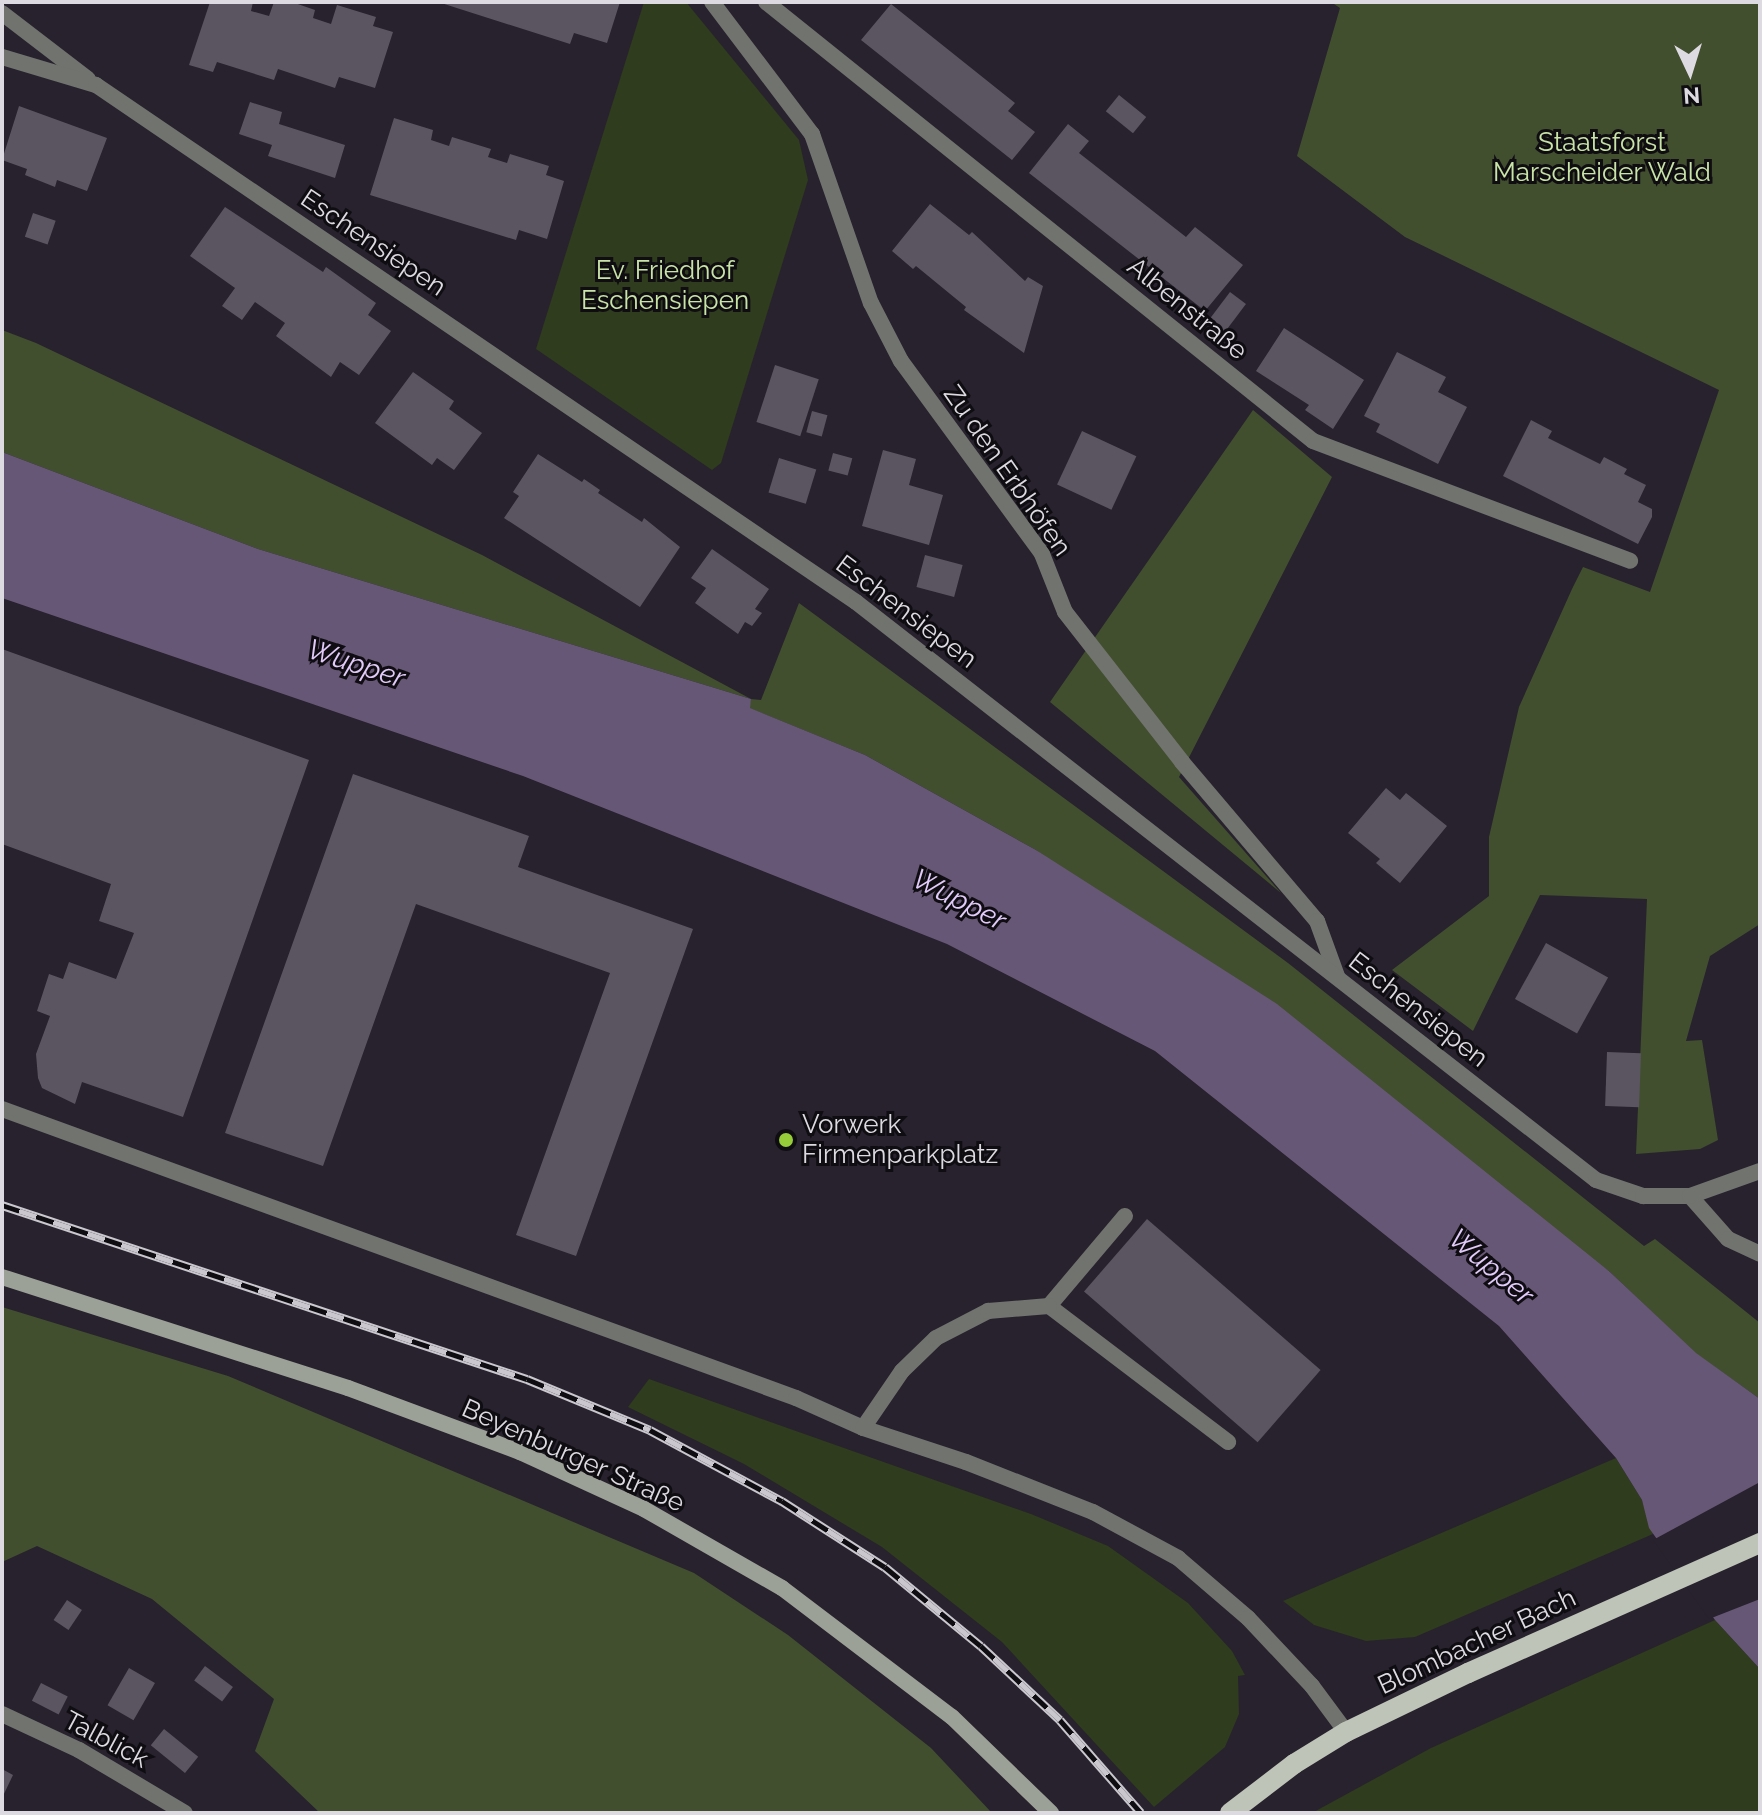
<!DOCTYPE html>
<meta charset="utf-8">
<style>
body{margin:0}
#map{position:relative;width:1762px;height:1815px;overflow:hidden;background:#27222d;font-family:Raleway,sans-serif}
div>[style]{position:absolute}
.green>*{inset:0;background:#2f3c1d}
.forest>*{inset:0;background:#414f2f}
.water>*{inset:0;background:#675777}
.pier>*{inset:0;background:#27222d}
.building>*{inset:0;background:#5b5561;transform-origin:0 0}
.lane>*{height:16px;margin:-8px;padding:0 8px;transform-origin:8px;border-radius:8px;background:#71736e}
.street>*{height:16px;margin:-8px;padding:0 8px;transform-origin:8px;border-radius:8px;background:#71736e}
.secondary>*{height:16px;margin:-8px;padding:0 8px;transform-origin:8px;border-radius:8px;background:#9ca197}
.primary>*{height:20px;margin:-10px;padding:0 10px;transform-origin:10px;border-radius:10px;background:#bec4b8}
.rail>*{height:9px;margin-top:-4.5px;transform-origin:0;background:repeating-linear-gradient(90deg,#0f0d11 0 18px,#cac7ce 0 36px);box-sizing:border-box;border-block:2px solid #cac7ce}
.dots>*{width:22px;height:22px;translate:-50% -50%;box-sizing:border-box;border:4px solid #0f0d11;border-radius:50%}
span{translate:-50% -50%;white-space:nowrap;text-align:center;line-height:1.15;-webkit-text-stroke:6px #0f0d11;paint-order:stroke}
.park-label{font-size:26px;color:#c9e4a7}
.street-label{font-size:26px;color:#dddae1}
.poi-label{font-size:26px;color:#dddae1}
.left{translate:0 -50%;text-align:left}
.water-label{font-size:28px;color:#e2cbfa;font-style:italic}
.frame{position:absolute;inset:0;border:4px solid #dddae1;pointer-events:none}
.north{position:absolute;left:1650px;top:32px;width:80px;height:80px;-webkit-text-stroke:6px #0f0d11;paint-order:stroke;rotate:176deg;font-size:22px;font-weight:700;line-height:32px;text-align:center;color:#dddae1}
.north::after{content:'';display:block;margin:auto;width:28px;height:36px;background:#dddae1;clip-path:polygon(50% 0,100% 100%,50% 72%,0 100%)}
</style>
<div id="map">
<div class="green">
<i style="clip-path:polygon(644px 2px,686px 2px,799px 140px,808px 180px,721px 463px,712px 470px,536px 349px)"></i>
<i style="clip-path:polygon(649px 1379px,1031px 1514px,1108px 1546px,1188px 1603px,1232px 1651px,1245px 1675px,1238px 1676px,1239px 1714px,1225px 1747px,1154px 1807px,1002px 1642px,882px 1547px,744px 1464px,628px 1407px)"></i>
<i style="clip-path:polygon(1616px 1458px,1642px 1500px,1653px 1534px,1415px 1637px,1366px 1641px,1314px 1625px,1283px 1601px)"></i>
<i style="clip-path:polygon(1715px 1620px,1760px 1669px,1760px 1813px,1312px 1813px,1431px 1748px)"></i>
</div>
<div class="forest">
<i style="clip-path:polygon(1331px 2px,1760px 2px,1760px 924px,1710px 956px,1686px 1041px,1702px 1040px,1718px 1140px,1700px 1149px,1636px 1154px,1647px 899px,1540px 895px,1473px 1031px,1392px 970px,1489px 896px,1489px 837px,1519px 707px,1572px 589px,1583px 567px,1650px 592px,1719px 390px,1405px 237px,1297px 156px,1340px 8px)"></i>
<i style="clip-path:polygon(2px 330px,36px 343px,482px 555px,751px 699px,761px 700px,799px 603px,1288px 963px,1644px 1246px,1655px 1239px,1760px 1323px,1760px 1399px,1695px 1353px,1610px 1272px,1036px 850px,865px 755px,749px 708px,751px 699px,258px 549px,2px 452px)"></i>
<i style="clip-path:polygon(1253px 410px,1332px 477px,1179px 777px,1281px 893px,1050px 702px)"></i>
<i style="clip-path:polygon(2px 1307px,228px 1376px,694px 1573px,788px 1635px,931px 1748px,992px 1813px,320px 1813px,255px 1751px,274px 1699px,152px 1599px,37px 1546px,2px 1562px)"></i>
</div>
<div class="water">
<i style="clip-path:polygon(2px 452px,258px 549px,751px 699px,750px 708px,865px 755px,1036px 850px,1277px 1004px,1610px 1272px,1696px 1353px,1760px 1399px,1760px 1669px,1715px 1620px,1649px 1528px,1642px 1500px,1616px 1458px,1499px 1326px,1155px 1051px,947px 944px,523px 776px,2px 598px)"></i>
</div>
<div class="pier">
<i style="clip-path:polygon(1760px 1482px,1760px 1599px,1709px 1619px,1653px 1540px)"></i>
</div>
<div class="building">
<i style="clip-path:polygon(210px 2px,253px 2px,251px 11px,269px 16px,274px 2px,292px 2px,315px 10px,313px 18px,331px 24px,337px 5px,376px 17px,373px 26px,393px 32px,375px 88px,339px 77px,335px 88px,278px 69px,274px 80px,217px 62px,213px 72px,189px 65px)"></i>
<i style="clip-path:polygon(438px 2px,620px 2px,607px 43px,574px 33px,570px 44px)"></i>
<i style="clip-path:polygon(891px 4px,1015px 103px,1008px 111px,1035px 132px,1012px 160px,861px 40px)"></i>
<i style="left:1119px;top:95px;width:35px;height:21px;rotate:39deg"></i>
<i style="clip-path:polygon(250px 102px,282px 112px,279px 124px,345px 145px,335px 178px,268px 156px,272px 145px,239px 134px)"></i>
<i style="clip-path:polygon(19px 106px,107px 138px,87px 191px,57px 180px,55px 187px,25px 175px,27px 169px,2px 160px)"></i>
<i style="clip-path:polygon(394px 118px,433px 130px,431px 140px,449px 146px,452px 137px,491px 149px,488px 157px,507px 163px,510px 154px,549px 166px,546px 175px,564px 181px,547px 239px,519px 230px,516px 240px,370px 195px)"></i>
<i style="clip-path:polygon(1068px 124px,1089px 141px,1079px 153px,1186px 237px,1195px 227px,1243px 265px,1205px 311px,1029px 173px)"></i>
<i style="clip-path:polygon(930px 204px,969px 235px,972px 232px,1025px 281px,1028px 277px,1043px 286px,1024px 353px,964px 310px,966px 307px,916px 266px,913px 269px,892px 251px)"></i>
<i style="clip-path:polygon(225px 207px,323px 272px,326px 267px,376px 303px,368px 315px,391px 331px,359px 375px,340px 362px,331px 377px,276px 336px,285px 323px,255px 302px,242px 320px,222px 306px,235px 288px,190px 256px)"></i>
<i style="left:33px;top:213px;width:24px;height:25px;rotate:19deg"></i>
<i style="left:1230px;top:292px;width:20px;height:36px;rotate:37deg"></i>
<i style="clip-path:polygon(1284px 328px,1364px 380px,1333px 429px,1305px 410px,1309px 405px,1256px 371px)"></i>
<i style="clip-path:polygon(1397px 352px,1446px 377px,1438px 392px,1467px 407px,1438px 464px,1376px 432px,1380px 424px,1364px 416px)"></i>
<i style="left:775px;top:365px;width:46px;height:60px;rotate:18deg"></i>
<i style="clip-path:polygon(413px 372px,454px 401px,449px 409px,482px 433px,454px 470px,437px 458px,432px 465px,375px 423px)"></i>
<i style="left:812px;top:411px;width:16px;height:22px;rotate:15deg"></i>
<i style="clip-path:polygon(1531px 420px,1552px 431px,1548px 438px,1600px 464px,1604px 457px,1627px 469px,1624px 474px,1646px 485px,1638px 502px,1652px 509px,1652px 517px,1638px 544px,1503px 476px)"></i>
<i style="left:1082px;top:431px;width:60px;height:59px;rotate:25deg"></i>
<i style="clip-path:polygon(883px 450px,916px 459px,909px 485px,943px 495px,929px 545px,862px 526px)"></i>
<i style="left:833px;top:453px;width:20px;height:18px;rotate:15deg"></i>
<i style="clip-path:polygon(538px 454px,582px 482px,584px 479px,600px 490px,598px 493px,642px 522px,644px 518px,680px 547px,640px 607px,504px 518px,519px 496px,513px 492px)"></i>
<i style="left:779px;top:458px;width:39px;height:36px;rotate:17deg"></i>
<i style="clip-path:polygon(712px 549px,769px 589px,755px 609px,762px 613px,752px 626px,745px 622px,738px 634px,695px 603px,706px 588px,691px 578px)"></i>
<i style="left:925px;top:555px;width:39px;height:33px;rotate:15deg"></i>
<i style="clip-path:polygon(2px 649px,309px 760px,183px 1117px,82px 1082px,75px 1104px,42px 1088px,38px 1078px,36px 1054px,50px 1016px,37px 1011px,49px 974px,63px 979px,69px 962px,116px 979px,134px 933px,99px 921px,111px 884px,2px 844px)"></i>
<i style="clip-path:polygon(353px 774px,529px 836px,518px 867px,693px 929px,576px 1256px,516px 1235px,610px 973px,416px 904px,323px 1166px,225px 1133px)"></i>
<i style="clip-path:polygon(1386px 788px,1400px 800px,1406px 793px,1447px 826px,1400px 883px,1376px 863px,1380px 859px,1348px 833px)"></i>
<i style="left:1546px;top:943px;width:71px;height:64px;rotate:29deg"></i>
<i style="left:1607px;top:1052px;width:34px;height:54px;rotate:2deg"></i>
<i style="left:1147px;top:1219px;width:230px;height:96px;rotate:41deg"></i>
<i style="left:67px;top:1600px;width:18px;height:24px;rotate:34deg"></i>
<i style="left:205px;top:1666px;width:35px;height:18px;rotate:37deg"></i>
<i style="left:129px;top:1668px;width:30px;height:43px;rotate:30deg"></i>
<i style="left:41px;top:1683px;width:30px;height:20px;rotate:27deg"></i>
<i style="left:164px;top:1729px;width:44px;height:21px;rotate:39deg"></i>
<i style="clip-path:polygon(2px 1769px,13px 1775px,2px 1798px)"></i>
</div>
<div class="lane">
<i style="left:2px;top:1109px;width:845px;rotate:20deg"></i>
<i style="left:796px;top:1398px;width:73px;rotate:24.1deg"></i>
<i style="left:863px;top:1428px;width:108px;rotate:18.3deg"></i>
<i style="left:966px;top:1462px;width:136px;rotate:21.5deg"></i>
<i style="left:1093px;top:1512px;width:97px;rotate:28.4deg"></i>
<i style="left:1178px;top:1558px;width:92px;rotate:40.6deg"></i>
<i style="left:1248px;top:1618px;width:93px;rotate:46.7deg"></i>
<i style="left:1312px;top:1686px;width:57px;rotate:53.5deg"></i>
<i style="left:1690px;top:1196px;width:57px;rotate:48.5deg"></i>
<i style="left:1728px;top:1239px;width:35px;rotate:25deg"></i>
<i style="left:1125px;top:1216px;width:118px;rotate:130.2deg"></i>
<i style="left:1049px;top:1306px;width:225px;rotate:37.2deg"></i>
<i style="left:863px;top:1428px;width:69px;rotate:-55.6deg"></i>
<i style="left:902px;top:1371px;width:47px;rotate:-44.1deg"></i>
<i style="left:936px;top:1338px;width:59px;rotate:-27.4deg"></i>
<i style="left:988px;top:1311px;width:61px;rotate:-4.7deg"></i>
</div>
<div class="street">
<i style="left:712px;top:2px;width:166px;rotate:52.9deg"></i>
<i style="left:812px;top:134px;width:179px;rotate:70.8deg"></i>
<i style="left:871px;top:303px;width:65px;rotate:62.7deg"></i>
<i style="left:901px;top:361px;width:239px;rotate:53.8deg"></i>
<i style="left:1042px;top:554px;width:62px;rotate:68.4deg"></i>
<i style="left:1065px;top:612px;width:190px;rotate:52deg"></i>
<i style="left:1182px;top:762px;width:209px;rotate:49.7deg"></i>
<i style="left:1317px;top:921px;width:59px;rotate:70deg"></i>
<i style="left:766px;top:2px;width:701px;rotate:38.75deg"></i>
<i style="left:1313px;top:441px;width:339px;rotate:20.7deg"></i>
<i style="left:2px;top:13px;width:108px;rotate:37.5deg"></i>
<i style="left:2px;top:57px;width:98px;rotate:16.6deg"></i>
<i style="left:96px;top:85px;width:919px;rotate:34.23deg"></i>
<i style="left:856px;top:602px;width:939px;rotate:37.99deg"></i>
<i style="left:1596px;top:1180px;width:50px;rotate:18.8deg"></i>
<i style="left:1643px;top:1196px;width:47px"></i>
<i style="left:1690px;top:1196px;width:74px;rotate:-19.7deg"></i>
<i style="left:2px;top:1714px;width:85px;rotate:25.1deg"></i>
<i style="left:79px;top:1750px;width:123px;rotate:30.7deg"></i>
</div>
<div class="secondary">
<i style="left:2px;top:1277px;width:363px;rotate:17.8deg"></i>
<i style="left:348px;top:1388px;width:184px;rotate:20.4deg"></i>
<i style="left:520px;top:1452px;width:136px;rotate:24.7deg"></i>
<i style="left:644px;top:1509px;width:159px;rotate:29.8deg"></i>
<i style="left:782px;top:1588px;width:213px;rotate:37.2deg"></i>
<i style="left:952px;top:1717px;width:138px;rotate:44.1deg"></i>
</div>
<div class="primary">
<i style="left:1230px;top:1813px;width:81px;rotate:-37.4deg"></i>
<i style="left:1294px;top:1764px;width:61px;rotate:-31.6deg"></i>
<i style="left:1346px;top:1732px;width:136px;rotate:-25.8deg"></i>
<i style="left:1468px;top:1673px;width:320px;rotate:-24deg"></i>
</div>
<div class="rail">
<i style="left:2px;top:1205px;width:553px;rotate:18.34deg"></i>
<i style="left:527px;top:1379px;width:133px;rotate:22.5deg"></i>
<i style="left:650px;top:1430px;width:150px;rotate:28.3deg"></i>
<i style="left:782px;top:1501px;width:122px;rotate:32.7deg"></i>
<i style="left:885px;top:1567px;width:124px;rotate:39.5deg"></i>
<i style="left:981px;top:1646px;width:108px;rotate:43.1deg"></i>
<i style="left:1060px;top:1720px;width:123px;rotate:48.9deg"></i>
</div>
<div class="dots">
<i style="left:786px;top:1140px;background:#96cc39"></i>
</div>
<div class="park-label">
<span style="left:1602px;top:158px">Staatsforst<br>Marscheider Wald</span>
<span style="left:665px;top:286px">Ev. Friedhof<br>Eschensiepen</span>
</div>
<div class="street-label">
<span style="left:373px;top:243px;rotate:34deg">Eschensiepen</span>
<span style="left:1187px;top:309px;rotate:39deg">Albenstraße</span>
<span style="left:1007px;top:471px;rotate:55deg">Zu den Erbhöfen</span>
<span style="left:906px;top:612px;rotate:37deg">Eschensiepen</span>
<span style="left:1418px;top:1010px;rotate:38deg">Eschensiepen</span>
<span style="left:573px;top:1456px;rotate:24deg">Beyenburger Straße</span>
<span style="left:1477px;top:1642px;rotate:-25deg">Blombacher Bach</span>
<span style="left:106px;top:1740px;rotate:28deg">Talblick</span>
</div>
<div class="poi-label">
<span class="left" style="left:802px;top:1140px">Vorwerk<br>Firmenparkplatz</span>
</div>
<div class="water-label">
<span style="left:356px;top:664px;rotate:18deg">Wupper</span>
<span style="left:959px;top:900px;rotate:27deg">Wupper</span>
<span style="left:1491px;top:1267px;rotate:40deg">Wupper</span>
</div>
<div class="frame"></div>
<div class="north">N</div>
</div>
